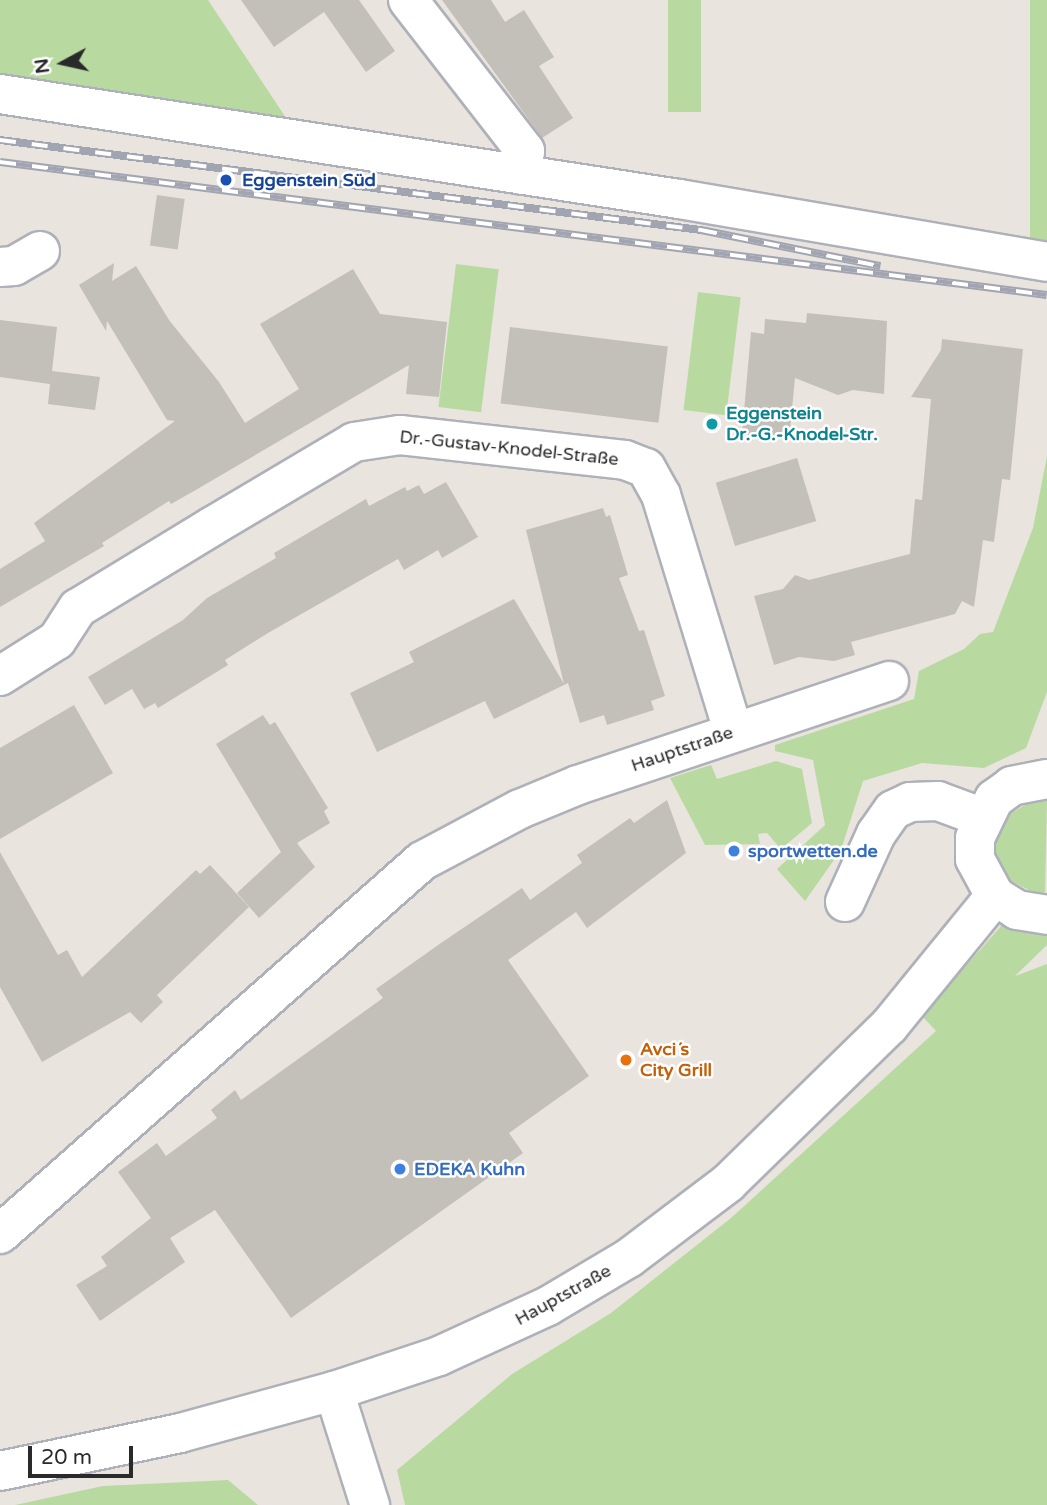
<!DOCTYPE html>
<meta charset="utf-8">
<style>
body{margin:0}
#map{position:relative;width:1047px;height:1505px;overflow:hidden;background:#eae4de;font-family:"Varela Round",sans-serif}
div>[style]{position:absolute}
.green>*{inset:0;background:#b8daa1;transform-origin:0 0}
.building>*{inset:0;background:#c3bfb9;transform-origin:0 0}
.roads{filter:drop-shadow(2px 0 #aeb1b9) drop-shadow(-2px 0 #aeb1b9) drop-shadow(0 2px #aeb1b9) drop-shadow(0 -2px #aeb1b9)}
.minor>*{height:38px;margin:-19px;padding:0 19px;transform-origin:19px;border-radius:19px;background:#fff}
.rail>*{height:8px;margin-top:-4px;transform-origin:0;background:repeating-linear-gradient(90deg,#fff 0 16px,#a1a5b2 0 32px);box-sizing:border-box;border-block:2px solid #a1a5b2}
.dots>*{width:19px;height:19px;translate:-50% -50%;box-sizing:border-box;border:4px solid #fff;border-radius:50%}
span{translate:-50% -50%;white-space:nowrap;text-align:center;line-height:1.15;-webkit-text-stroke:5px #fff;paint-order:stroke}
.transit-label{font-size:18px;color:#164399;font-weight:700}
.left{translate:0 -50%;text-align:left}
.culture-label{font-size:18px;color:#0d838f;font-weight:700}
.street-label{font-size:18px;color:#2a2a2a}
.shop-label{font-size:18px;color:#366cbe;font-weight:700}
.food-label{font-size:18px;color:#c56008;font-weight:700}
.north{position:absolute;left:28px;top:28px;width:70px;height:70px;-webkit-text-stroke:5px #fff;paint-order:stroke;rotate:262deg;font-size:19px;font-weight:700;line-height:28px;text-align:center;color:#2a2a2a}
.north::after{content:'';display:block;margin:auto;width:24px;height:32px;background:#2a2a2a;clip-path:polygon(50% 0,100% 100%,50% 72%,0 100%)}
.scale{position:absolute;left:28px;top:1446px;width:105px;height:32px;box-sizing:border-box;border:4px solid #2a2a2a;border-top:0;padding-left:9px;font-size:21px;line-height:24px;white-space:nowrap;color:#2a2a2a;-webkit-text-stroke:5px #fff;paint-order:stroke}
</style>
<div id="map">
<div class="green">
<i style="clip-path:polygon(0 0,208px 0,294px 130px,0 80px)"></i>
<i style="left:668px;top:0;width:33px;height:112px"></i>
<i style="left:1030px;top:0;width:17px;height:245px"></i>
<i style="left:456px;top:264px;width:43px;height:144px;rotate:7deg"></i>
<i style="left:698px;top:292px;width:43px;height:119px;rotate:7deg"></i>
<i style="clip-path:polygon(1047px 456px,1047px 692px,1026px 748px,984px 768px,922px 763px,863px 781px,841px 850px,805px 901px,777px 869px,825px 825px,813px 760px,775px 751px,775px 745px,914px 699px,919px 671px,964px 649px,980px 634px,993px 632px,1033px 528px)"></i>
<i style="clip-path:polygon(776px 761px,802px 769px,812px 823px,781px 849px,767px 833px,758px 834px,760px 844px,705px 845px,670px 778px,711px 765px,717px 779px)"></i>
<i style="clip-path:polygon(1031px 801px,1047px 801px,1045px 893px,1032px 892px,1008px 879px,996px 854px,996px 840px,1007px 816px)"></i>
<i style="clip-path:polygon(1047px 918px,1047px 945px,1015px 976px,1047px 964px,1047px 1505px,405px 1505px,397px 1470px,512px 1374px,611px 1313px,731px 1218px,936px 1031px,922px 1016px,1002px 925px)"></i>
<i style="clip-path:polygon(228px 1480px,258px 1505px,15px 1505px,103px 1486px)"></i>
</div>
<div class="building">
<i style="clip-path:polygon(241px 0,359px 0,395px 51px,366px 72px,324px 12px,274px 47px)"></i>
<i style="clip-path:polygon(442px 0,491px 0,505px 22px,524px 10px,554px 57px,539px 66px,573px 118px,542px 138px)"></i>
<i style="left:157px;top:195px;width:28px;height:51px;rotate:8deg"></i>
<i style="clip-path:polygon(114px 263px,112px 281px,136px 266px,169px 320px,219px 382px,245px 423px,299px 389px,260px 324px,353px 269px,380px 314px,447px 322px,439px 397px,406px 394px,409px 365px,194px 491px,171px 504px,169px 501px,102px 543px,104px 546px,0 607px,0 569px,45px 541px,34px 523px,175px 421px,167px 420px,107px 321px,106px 331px,79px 285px)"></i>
<i style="clip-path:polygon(807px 313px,887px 321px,884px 394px,853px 390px,838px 395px,795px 378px,789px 440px,742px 434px,751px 332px,764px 334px,765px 319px,806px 323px)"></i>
<i style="clip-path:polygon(0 320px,57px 327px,52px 371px,100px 377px,95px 410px,48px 404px,50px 384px,0 377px)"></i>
<i style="left:510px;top:327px;width:159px;height:77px;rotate:7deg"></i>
<i style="clip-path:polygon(942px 339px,1023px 349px,1010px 480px,1002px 479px,994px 542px,983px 540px,974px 607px,962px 601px,955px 614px,851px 642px,855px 655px,834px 661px,799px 657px,774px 665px,754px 596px,783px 589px,795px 575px,809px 580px,910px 554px,915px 499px,922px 500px,931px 399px,911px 397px,941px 350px)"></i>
<i style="left:797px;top:458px;width:66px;height:85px;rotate:73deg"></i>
<i style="clip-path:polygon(446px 482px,478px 537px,442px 558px,438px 550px,404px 570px,398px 559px,268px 633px,225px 660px,228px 665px,158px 708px,155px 703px,144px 709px,132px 689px,105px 705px,88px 677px,183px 620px,207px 598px,276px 558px,274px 553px,366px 499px,369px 506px,405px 487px,407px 491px,419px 485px,424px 494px)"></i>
<i style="clip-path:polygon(603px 508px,606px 517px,610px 515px,628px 575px,619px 578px,639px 631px,644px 630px,665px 696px,651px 701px,654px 710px,607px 725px,604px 715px,580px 723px,568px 683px,494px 719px,485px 701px,377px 752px,350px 693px,414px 662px,409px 652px,514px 599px,564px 684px,526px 530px)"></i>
<i style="clip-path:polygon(74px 705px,113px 773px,0 839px,0 748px)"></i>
<i style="clip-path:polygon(263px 715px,270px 725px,275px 722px,328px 808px,324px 811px,330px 823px,297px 843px,315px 867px,259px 918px,237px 893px,281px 852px,216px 744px)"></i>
<i style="clip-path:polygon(667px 800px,686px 853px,587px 928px,576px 912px,508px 960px,589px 1076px,509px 1133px,523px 1153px,291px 1318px,215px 1210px,170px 1238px,185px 1262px,100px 1321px,76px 1285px,107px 1266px,101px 1257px,151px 1218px,118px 1172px,157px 1143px,166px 1156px,217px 1118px,211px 1110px,235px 1090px,241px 1100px,383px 998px,376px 989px,441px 943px,522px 888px,530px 900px,582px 863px,577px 855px,630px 818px,634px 823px)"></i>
<i style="clip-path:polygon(0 852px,58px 955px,67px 950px,82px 977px,196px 870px,200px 874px,210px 865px,249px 907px,157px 995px,163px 1002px,141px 1023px,130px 1012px,42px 1062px,0 987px)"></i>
</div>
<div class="roads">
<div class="minor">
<i style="left:408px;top:0;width:191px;rotate:52.2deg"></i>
<i style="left:525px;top:151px;width:24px;rotate:99deg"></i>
<i style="left:0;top:94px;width:687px;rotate:8.79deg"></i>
<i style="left:679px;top:199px;width:373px;rotate:9.7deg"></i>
<i style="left:0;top:267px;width:14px;rotate:-4deg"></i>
<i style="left:14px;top:266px;width:30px;rotate:-30deg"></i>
<i style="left:0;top:676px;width:67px;rotate:-32.3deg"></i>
<i style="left:57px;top:640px;width:38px;rotate:-57deg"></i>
<i style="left:78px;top:608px;width:156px;rotate:-31.3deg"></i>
<i style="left:211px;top:527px;width:166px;rotate:-30.7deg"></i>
<i style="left:354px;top:442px;width:47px;rotate:-8.7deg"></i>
<i style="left:400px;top:435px;width:226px;rotate:6.3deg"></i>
<i style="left:625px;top:460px;width:22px;rotate:21deg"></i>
<i style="left:646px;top:468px;width:31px;rotate:61deg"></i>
<i style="left:661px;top:495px;width:247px;rotate:73deg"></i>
<i style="left:1047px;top:779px;width:36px;rotate:169deg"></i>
<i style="left:1012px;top:786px;width:22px;rotate:144deg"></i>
<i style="left:994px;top:799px;width:43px;rotate:116deg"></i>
<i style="left:975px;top:838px;width:21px;rotate:90deg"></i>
<i style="left:975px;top:859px;width:42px;rotate:61.6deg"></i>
<i style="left:995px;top:896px;width:26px;rotate:32deg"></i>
<i style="left:1017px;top:910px;width:30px;rotate:9deg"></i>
<i style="left:845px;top:902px;width:75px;rotate:-65.5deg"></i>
<i style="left:876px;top:834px;width:29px;rotate:-55deg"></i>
<i style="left:893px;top:810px;width:19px;rotate:-25deg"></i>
<i style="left:910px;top:802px;width:28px;rotate:-2deg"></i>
<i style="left:938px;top:801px;width:46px;rotate:20.4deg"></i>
<i style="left:0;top:1234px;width:563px;rotate:-41.47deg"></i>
<i style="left:422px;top:861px;width:111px;rotate:-28deg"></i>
<i style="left:520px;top:809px;width:63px;rotate:-22.5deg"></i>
<i style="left:578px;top:785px;width:328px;rotate:-18.5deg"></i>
<i style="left:334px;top:1391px;width:120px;rotate:72.5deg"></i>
<i style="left:0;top:1471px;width:184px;rotate:-11.9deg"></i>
<i style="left:180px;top:1433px;width:160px;rotate:-15.3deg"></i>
<i style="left:334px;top:1391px;width:111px;rotate:-18.4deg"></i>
<i style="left:439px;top:1356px;width:120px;rotate:-24.6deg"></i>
<i style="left:548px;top:1306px;width:94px;rotate:-30.7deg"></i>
<i style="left:629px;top:1258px;width:124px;rotate:-37.1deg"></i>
<i style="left:728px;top:1183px;width:225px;rotate:-44.3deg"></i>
<i style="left:889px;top:1026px;width:168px;rotate:-50.8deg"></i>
</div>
</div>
<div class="rail">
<i style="left:0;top:140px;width:707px;rotate:7.32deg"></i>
<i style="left:701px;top:230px;width:183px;rotate:11.4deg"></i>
<i style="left:0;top:162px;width:1055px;rotate:7.24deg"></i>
</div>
<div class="dots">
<i style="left:226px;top:180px;background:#1a4fb4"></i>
<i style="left:712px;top:424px;background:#0f9aa8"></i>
<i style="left:734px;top:851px;background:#3f7fe0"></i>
<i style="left:626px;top:1060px;background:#e8710a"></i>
<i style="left:400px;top:1169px;background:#3f7fe0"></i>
</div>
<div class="transit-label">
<span class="left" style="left:242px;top:180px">Eggenstein Süd</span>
</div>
<div class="culture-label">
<span class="left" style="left:726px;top:424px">Eggenstein<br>Dr.-G.-Knodel-Str.</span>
</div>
<div class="street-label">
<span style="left:509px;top:448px;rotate:6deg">Dr.-Gustav-Knodel-Straße</span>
<span style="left:682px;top:749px;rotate:-19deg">Hauptstraße</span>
<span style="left:563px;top:1295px;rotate:-29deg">Hauptstraße</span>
</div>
<div class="shop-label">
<span class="left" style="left:748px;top:851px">sportwetten.de</span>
<span class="left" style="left:414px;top:1169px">EDEKA Kuhn</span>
</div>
<div class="food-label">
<span class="left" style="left:640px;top:1060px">Avci´s<br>City Grill</span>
</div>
<div class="north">N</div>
<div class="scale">20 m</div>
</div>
